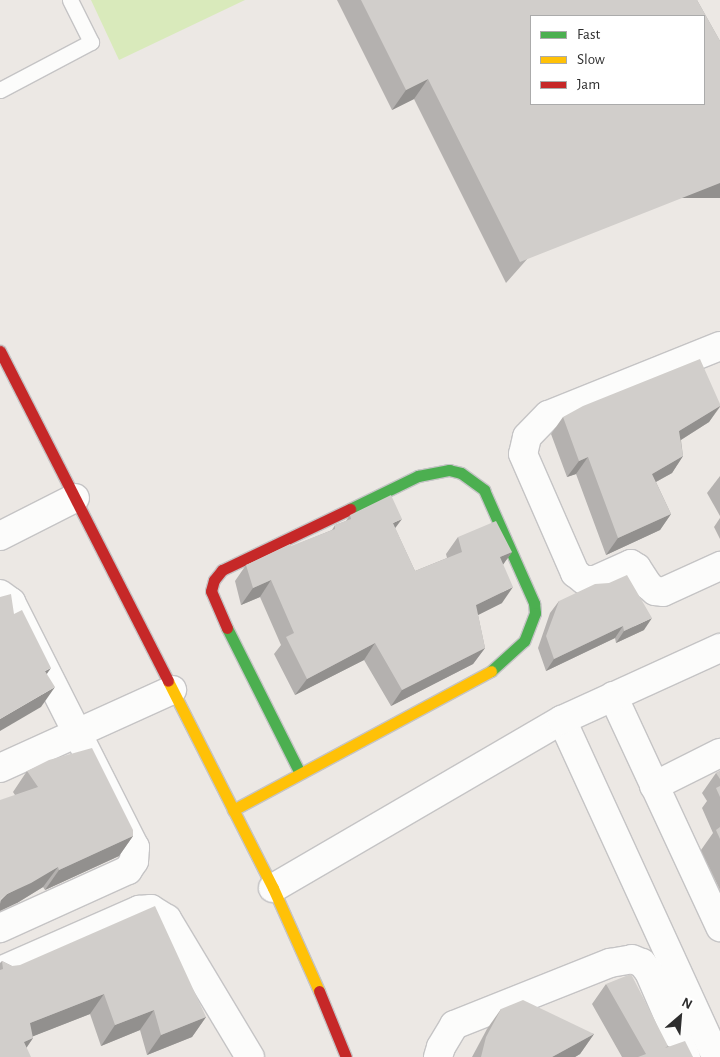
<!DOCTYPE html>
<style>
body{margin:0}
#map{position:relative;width:720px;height:1057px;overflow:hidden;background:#ece8e4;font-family:"Alegreya Sans",sans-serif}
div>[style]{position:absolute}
.pitch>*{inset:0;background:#d9eabb}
.roads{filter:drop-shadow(1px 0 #c5c4c5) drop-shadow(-1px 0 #c5c4c5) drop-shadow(0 1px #c5c4c5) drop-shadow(0 -1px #c5c4c5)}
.lane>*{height:15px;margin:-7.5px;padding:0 7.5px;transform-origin:7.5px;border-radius:7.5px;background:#fcfcfb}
.street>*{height:28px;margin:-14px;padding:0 14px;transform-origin:14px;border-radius:14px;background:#fcfcfb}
.fast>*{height:11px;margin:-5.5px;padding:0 5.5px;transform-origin:5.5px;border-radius:5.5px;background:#4caf50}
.slow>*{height:11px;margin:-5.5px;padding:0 5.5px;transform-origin:5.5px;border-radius:5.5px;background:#ffc107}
.jam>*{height:11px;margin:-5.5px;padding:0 5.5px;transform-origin:5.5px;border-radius:5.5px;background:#c62828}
.wall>*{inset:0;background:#b4b1af}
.shaded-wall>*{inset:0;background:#92908e;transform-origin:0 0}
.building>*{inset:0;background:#d1cecb}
span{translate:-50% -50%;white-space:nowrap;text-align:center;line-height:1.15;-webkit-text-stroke:4px #fff;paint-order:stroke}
.legend{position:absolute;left:530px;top:15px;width:175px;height:90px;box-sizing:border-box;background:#fff;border:1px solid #ababab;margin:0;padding:6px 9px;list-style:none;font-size:15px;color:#2e2e2e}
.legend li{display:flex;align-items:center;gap:10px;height:25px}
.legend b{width:25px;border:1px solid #ababab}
.north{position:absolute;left:655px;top:992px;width:50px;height:50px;-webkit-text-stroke:4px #fff;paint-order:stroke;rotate:27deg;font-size:14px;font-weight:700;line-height:20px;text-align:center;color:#2e2e2e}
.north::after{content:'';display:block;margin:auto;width:18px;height:22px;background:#2e2e2e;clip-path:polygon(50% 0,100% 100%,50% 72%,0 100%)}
</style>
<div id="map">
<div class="pitch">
<i style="clip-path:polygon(91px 0,245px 0,119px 60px)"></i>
</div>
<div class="roads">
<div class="lane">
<i style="left:0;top:90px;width:103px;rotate:-27.8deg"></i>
<i style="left:91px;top:42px;width:47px;rotate:-116.6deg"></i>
</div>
<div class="street">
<i style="left:720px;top:346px;width:185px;rotate:158.1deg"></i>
<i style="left:548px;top:415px;width:30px;rotate:134deg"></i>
<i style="left:527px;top:437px;width:17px;rotate:103deg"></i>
<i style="left:523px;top:454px;width:130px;rotate:66.4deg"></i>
<i style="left:575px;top:573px;width:11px;rotate:38deg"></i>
<i style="left:584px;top:580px;width:11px"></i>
<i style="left:595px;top:580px;width:39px;rotate:-24deg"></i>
<i style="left:631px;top:564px;width:7px;rotate:34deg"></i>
<i style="left:637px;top:568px;width:20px;rotate:57deg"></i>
<i style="left:648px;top:585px;width:9px;rotate:41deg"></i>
<i style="left:655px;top:591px;width:8px;rotate:7deg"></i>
<i style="left:663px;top:592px;width:63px;rotate:-24.5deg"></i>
<i style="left:0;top:536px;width:84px;rotate:-26.9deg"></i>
<i style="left:0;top:594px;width:14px;rotate:36deg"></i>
<i style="left:11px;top:602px;width:275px;rotate:63.2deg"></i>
<i style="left:135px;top:847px;width:14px;rotate:94deg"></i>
<i style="left:134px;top:861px;width:11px;rotate:124deg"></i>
<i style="left:128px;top:870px;width:141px;rotate:155.6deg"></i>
<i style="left:613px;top:696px;width:255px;rotate:65.1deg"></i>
<i style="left:562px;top:720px;width:371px;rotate:65.4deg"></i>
<i style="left:0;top:768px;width:189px;rotate:-24.4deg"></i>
<i style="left:654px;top:786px;width:74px;rotate:-26.6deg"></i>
<i style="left:273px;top:888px;width:334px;rotate:-30.2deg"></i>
<i style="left:562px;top:720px;width:174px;rotate:-24.5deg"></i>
<i style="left:0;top:971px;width:152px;rotate:-23.7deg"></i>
<i style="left:139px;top:910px;width:12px;rotate:-5deg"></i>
<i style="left:151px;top:909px;width:19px;rotate:32deg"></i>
<i style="left:167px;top:919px;width:161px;rotate:59deg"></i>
<i style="left:438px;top:1057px;width:10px;rotate:-73deg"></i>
<i style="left:441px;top:1047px;width:26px;rotate:-59deg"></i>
<i style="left:454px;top:1025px;width:168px;rotate:-21.7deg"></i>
<i style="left:610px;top:963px;width:22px;rotate:-10deg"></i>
<i style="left:632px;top:959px;width:11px;rotate:22deg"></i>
<i style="left:642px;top:963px;width:11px;rotate:52deg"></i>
<i style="left:649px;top:972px;width:93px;rotate:66.5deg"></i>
</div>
<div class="fast">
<i style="left:350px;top:509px;width:76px;rotate:-25.9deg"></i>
<i style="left:418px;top:476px;width:32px;rotate:-11deg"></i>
<i style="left:449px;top:470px;width:12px;rotate:14deg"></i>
<i style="left:461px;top:473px;width:29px;rotate:36deg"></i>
<i style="left:484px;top:490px;width:124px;rotate:66.1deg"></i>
<i style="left:534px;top:603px;width:10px;rotate:84deg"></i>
<i style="left:535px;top:613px;width:30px;rotate:111deg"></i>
<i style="left:524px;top:641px;width:45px;rotate:137.7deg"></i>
<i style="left:227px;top:628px;width:162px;rotate:63.3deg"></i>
</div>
<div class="slow">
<i style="left:168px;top:681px;width:232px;rotate:63.1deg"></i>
<i style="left:273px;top:888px;width:113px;rotate:65.9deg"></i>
<i style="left:233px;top:810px;width:293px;rotate:-28.3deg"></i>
</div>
<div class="jam">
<i style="left:0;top:351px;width:370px;rotate:63deg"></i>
<i style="left:227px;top:628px;width:40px;rotate:-113.4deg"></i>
<i style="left:211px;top:591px;width:11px;rotate:-75deg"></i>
<i style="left:214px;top:580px;width:13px;rotate:-51deg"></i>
<i style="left:222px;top:570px;width:142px;rotate:-25.5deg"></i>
<i style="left:319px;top:991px;width:71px;rotate:67.8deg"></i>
</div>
</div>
<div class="wall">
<i style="clip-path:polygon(337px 0,697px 0,720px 41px,506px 283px,414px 99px,392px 110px)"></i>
<i style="clip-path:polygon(720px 404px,720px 407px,709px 422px,681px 440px,683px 456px,672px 473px,656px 482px,671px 514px,660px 530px,606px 555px,576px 474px,567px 477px,551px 434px,563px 417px)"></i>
<i style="clip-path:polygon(720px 476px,720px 516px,707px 493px)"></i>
<i style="clip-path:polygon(350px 515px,395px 528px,415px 571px,447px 558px,446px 554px,458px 537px,512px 552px,503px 564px,502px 603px,478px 615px,485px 648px,473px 664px,391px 706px,364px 660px,295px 695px,274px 654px,281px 645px,260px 597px,241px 605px,235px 581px,246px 565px,332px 530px,335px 525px,346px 521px)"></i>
<i style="clip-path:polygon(720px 518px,720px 539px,714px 527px)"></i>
<i style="clip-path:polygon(559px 601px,644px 630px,616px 643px,615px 638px,546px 671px,538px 648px,550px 613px)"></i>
<i style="clip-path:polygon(27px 771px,133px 836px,119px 856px,45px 890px,43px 887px,17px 903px,15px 795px,13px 792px)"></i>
<i style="clip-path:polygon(720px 771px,720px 890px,701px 850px,713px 833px,702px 808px,707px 801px,702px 793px,716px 773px)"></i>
<i style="clip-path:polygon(2px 961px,12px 966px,206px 1017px,192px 1037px,147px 1055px,140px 1030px,101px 1046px,90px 1014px,33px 1036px,33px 1038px,27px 1047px,0 1057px,0 963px)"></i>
<i style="clip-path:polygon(606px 984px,668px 1046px,693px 1057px,622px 1057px,592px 1004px)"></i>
<i style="clip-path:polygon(501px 1009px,594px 1034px,580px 1054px,575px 1057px,472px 1057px,487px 1029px)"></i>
</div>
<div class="shaded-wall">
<i style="clip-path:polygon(428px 79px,414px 99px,392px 110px,406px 90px)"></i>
<i style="left:720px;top:183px;width:15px;height:215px;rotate:90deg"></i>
<i style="clip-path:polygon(720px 406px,709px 422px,668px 448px,679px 431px)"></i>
<i style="clip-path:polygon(683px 456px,672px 473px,641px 490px,652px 474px)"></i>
<i style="clip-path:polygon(588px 457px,576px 474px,567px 477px,579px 461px)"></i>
<i style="clip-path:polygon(671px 514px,660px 530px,606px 555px,618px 538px)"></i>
<i style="clip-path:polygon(402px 519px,390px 535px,393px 523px)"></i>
<i style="clip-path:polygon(512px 552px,500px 569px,500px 557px)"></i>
<i style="clip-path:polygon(271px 580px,260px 597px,241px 605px,253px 588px)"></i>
<i style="clip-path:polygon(513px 587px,502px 603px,464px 622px,476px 605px)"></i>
<i style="clip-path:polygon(652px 618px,644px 630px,616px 643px,624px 631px)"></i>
<i style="clip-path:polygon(623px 626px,615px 638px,546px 671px,554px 659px)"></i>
<i style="clip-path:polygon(375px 643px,364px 660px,295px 695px,307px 679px)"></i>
<i style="clip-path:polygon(485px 648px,473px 664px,391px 706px,402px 690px)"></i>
<i style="clip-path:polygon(51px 668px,37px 688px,45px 671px)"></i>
<i style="clip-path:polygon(55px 687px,41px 707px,0 731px,0 719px)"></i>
<i style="clip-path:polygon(133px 836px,119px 856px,45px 890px,59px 870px)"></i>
<i style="clip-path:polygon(58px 867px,43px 887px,17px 903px,0 911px,0 901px,7px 894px)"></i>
<i style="clip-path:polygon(104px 994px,90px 1014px,16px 1043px,30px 1023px)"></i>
<i style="clip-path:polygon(154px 1010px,140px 1030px,101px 1046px,115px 1025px)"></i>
<i style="clip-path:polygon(206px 1017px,192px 1037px,147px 1055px,161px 1035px)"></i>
<i style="clip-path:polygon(594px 1034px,580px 1054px,575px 1057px,552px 1057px)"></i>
<i style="clip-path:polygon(33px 1038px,20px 1057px,24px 1042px)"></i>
</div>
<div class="building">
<i style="clip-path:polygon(evenodd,361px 0,697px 0,720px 41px,720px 183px,520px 262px,428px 79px,406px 90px,361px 0,531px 16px,704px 16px,704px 104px,531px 104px,531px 16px)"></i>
<i style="clip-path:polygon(700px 359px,720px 404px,720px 406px,679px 431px,683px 456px,652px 474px,671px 514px,618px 538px,588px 457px,579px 461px,563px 417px,583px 406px)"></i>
<i style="clip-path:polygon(391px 495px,402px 519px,393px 523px,415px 571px,462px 552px,458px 537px,496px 521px,512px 552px,500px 557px,513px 587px,476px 605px,485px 648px,402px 690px,375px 643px,307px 679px,286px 637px,294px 633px,271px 580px,253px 588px,246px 565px,290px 544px,291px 546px,335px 529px,335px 525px,351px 519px,350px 515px)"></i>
<i style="clip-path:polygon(627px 575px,652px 618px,624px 631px,623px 626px,554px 659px,546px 636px,559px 601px,595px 584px,609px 583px)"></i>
<i style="clip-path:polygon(11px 594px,14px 614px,22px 610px,51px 668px,45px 671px,55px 687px,0 719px,0 597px)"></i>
<i style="clip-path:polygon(92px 748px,133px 830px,133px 836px,59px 870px,58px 867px,31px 883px,7px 894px,1px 899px,0 904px,0 800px,38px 787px,27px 771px,49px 760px)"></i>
<i style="clip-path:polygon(720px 771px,720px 779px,716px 773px)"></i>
<i style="clip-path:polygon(720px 786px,720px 797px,716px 788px)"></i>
<i style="clip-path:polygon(720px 827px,720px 839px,716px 830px)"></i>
<i style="clip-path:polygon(155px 906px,206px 1017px,161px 1035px,154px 1010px,115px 1025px,104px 994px,30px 1023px,33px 1038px,24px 1042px,31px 1057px,0 1057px,0 970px,3px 969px,2px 961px,12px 966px,20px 965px)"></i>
<i style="clip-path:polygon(631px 974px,668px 1046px,665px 1048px,685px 1041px,693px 1057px,638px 1057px,646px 1054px,606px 984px)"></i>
<i style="clip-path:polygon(523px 1000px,594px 1034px,552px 1057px,481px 1057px,486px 1037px,501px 1009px)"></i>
</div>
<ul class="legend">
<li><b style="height:6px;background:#4caf50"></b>Fast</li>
<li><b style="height:6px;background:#ffc107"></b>Slow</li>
<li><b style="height:6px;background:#c62828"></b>Jam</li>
</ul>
<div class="north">N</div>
</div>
